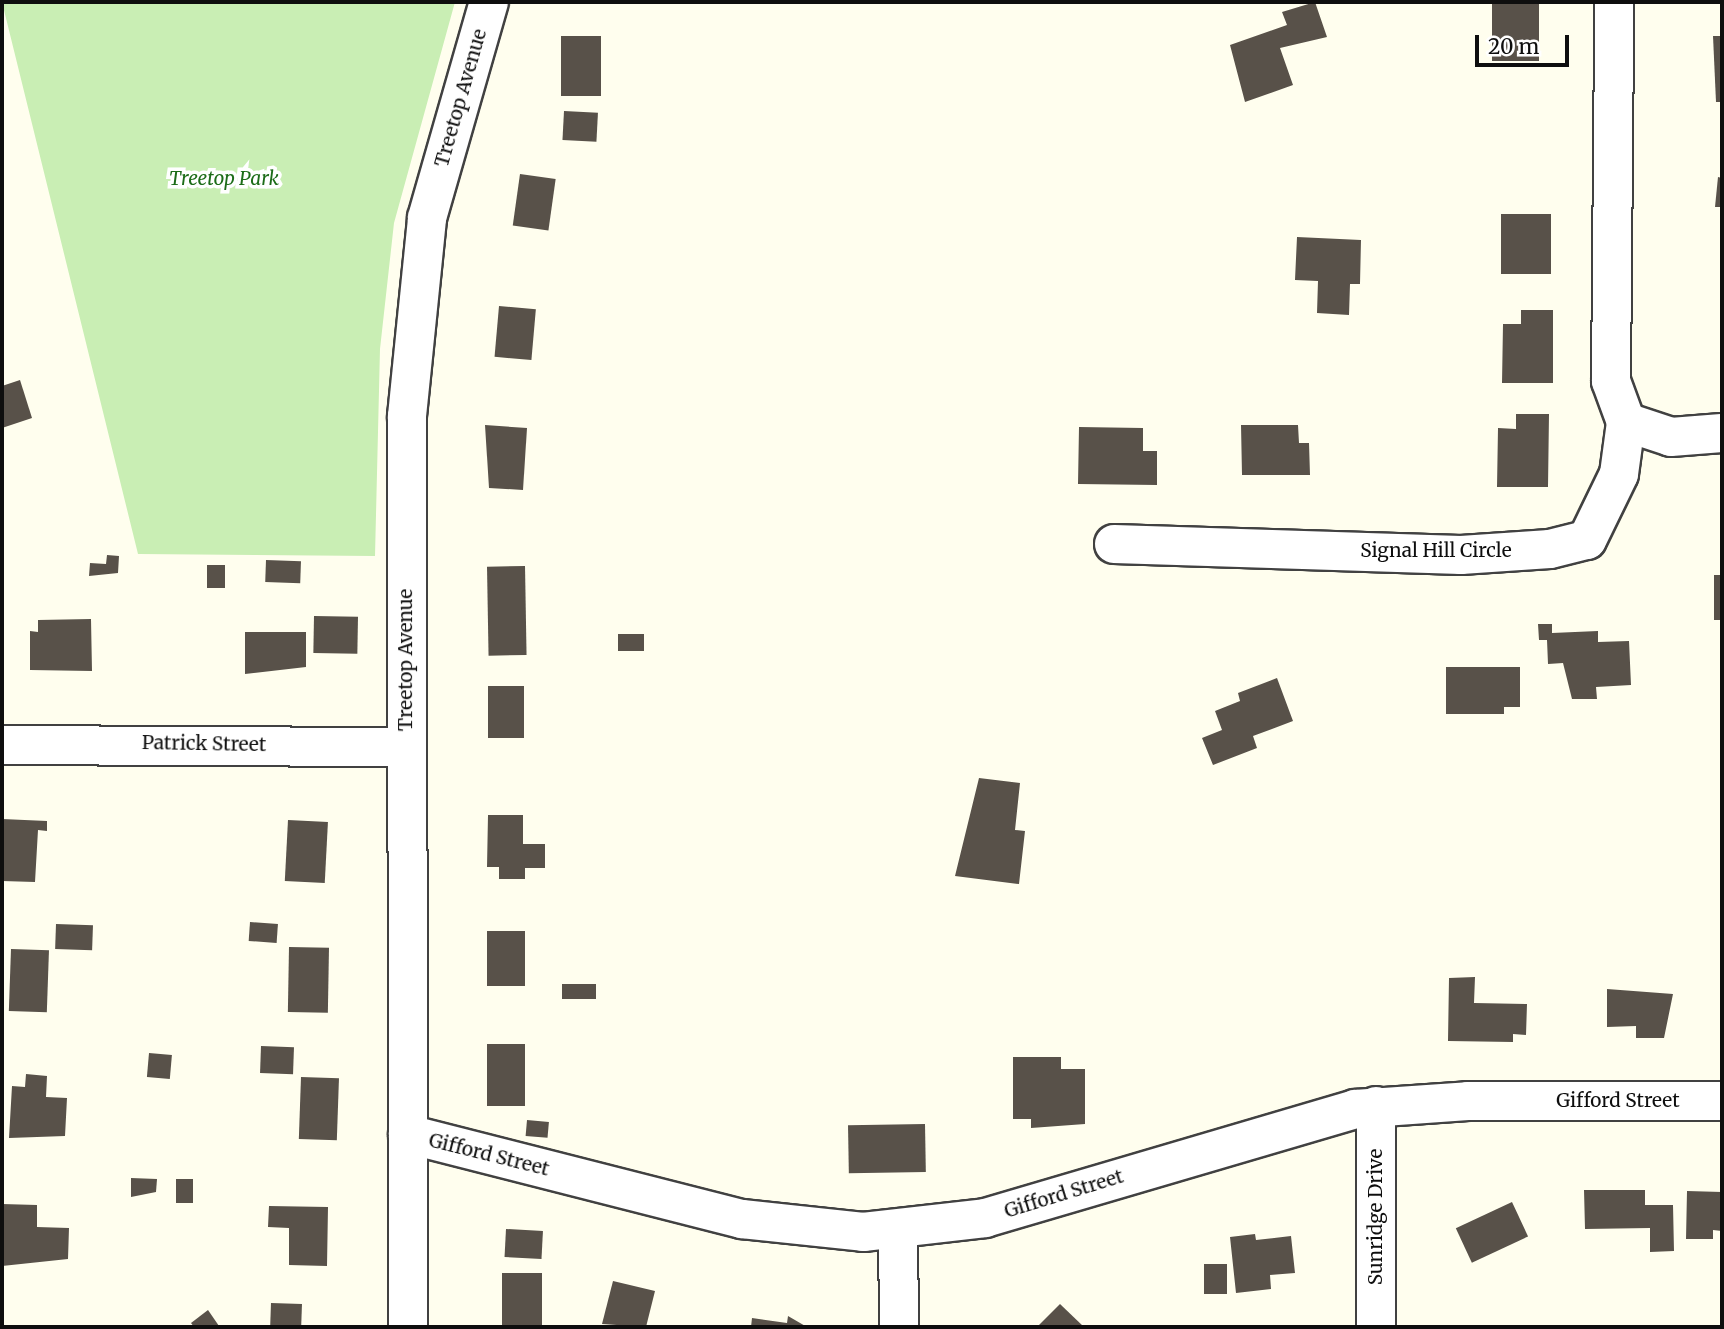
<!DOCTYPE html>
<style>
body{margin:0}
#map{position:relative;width:1724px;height:1329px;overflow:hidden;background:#fffeee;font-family:Merriweather,serif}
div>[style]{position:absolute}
.green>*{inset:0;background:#c9eeb4}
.building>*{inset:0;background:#585149;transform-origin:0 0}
.roads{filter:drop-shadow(2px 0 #414141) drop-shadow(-2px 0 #414141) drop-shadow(0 2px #414141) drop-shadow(0 -2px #414141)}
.street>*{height:38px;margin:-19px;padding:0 19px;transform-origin:19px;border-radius:19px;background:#fff}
span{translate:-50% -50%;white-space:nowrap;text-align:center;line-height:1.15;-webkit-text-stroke:7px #fff;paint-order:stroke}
.street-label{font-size:19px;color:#0e0e0e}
.park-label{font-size:19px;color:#1c6c18;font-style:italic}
.frame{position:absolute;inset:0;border:4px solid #0e0e0e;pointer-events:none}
.scale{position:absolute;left:1475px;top:35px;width:94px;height:32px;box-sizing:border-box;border:4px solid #0e0e0e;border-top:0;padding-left:9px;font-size:21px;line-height:24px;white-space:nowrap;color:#0e0e0e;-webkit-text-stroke:5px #fff;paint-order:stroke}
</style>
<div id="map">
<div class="green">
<i style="clip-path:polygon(2px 2px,455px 2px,394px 223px,380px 349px,375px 556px,138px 554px)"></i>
</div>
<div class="building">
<i style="clip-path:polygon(1315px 2px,1327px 37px,1280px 48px,1293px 85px,1245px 102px,1230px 45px,1287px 25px,1282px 12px)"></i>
<i style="left:1492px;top:2px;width:47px;height:59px"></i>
<i style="left:561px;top:36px;width:40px;height:60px"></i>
<i style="clip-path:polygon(1713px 36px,1722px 36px,1722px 102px,1716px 102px)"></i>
<i style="left:564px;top:111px;width:34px;height:29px;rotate:3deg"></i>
<i style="left:520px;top:174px;width:36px;height:52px;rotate:8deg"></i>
<i style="clip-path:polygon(1718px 177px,1722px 178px,1722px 207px,1715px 207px)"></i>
<i style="left:1501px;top:214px;width:50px;height:60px"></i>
<i style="clip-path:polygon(1297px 237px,1361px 240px,1360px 284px,1350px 284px,1349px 315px,1317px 313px,1318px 281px,1295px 280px)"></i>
<i style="left:499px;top:306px;width:37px;height:51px;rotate:5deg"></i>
<i style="clip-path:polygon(1521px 310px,1553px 310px,1553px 383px,1502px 383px,1503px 324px,1521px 324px)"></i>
<i style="clip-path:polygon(20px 380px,32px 418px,2px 428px,2px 386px)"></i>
<i style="clip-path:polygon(1516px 414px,1549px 414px,1548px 487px,1497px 487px,1498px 428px,1516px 429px)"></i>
<i style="clip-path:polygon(485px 425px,527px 428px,523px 490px,489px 488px)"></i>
<i style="clip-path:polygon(1241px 425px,1298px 425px,1299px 443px,1309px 443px,1310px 475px,1242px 475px)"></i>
<i style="clip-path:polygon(1079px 427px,1143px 428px,1143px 451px,1157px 451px,1157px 485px,1078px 484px)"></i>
<i style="clip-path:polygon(107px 555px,119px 556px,118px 573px,89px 576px,90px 563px,106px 564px)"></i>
<i style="left:266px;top:560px;width:35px;height:22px;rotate:2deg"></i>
<i style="left:225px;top:565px;width:23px;height:18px;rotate:90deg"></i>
<i style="left:525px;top:566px;width:89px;height:38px;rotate:89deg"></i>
<i style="left:1714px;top:575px;width:8px;height:45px"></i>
<i style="left:314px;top:616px;width:44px;height:37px;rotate:1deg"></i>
<i style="clip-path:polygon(91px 619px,92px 671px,30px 670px,30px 631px,38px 632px,38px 620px)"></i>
<i style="clip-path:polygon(1538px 624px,1552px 624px,1552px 633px,1598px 631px,1598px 642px,1629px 641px,1631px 685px,1596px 687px,1597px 699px,1572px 699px,1563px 663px,1548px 664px,1547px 640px,1539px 640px)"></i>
<i style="clip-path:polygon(245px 632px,306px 632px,306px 667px,245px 674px)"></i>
<i style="left:618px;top:634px;width:26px;height:17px"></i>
<i style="clip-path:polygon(1446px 667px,1520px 667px,1520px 707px,1504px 707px,1504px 714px,1446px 714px)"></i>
<i style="clip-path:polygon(1277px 678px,1293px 721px,1253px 736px,1257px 748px,1213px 765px,1202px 738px,1222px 730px,1215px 711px,1240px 701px,1238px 693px)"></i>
<i style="left:488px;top:686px;width:36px;height:52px"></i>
<i style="clip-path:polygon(979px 778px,1020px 783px,1015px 830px,1025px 831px,1019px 884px,955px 876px)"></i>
<i style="clip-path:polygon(488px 815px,523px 815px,523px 844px,545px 844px,545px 868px,525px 868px,525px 879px,499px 879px,499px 867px,487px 867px)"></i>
<i style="clip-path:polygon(2px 819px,47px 821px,47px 831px,38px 830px,35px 882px,2px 881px)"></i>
<i style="left:288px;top:820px;width:40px;height:61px;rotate:3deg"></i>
<i style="left:250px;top:922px;width:28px;height:19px;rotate:4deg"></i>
<i style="left:56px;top:924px;width:37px;height:25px;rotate:2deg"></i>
<i style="left:487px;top:931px;width:38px;height:55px"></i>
<i style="left:289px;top:947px;width:40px;height:65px;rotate:1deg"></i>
<i style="left:11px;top:949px;width:38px;height:62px;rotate:2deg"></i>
<i style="clip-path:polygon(1475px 977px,1474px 1003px,1527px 1004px,1526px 1035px,1513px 1034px,1513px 1042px,1448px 1041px,1449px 978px)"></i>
<i style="left:562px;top:984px;width:34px;height:15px"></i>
<i style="clip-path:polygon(1607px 989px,1673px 994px,1664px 1038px,1636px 1038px,1636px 1026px,1607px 1027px)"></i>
<i style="left:487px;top:1044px;width:38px;height:62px"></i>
<i style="left:261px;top:1046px;width:33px;height:27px;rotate:2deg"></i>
<i style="left:149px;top:1053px;width:23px;height:24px;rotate:5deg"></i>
<i style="clip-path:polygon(1013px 1057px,1061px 1057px,1061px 1069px,1085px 1069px,1085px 1124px,1031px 1128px,1031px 1119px,1013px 1119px)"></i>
<i style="clip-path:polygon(26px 1074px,47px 1076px,46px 1097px,67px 1098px,65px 1136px,9px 1138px,12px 1086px,25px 1087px)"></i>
<i style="left:301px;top:1077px;width:38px;height:62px;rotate:2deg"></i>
<i style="left:527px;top:1120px;width:22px;height:16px;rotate:5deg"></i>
<i style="left:925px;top:1124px;width:48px;height:77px;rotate:89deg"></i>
<i style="clip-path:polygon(131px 1178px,157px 1179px,156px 1192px,131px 1197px)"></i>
<i style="left:176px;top:1179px;width:17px;height:24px"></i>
<i style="clip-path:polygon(1584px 1190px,1645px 1190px,1645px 1205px,1673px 1205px,1674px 1251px,1650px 1252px,1650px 1228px,1585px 1229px)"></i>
<i style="clip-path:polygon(1687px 1191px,1722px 1192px,1722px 1231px,1713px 1230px,1713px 1239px,1686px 1239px)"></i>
<i style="left:1512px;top:1202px;width:38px;height:62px;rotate:65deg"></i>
<i style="clip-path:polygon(2px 1204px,37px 1205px,37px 1227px,69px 1228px,68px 1259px,2px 1266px)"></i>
<i style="clip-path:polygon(269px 1206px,328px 1207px,327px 1266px,289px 1265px,289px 1228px,268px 1227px)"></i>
<i style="left:506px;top:1229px;width:37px;height:28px;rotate:3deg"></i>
<i style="clip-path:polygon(1255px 1234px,1256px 1240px,1291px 1236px,1295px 1273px,1270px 1275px,1271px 1289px,1236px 1293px,1230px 1237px)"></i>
<i style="left:1204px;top:1264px;width:23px;height:30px"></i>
<i style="left:502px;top:1273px;width:40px;height:54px"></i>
<i style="clip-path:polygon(613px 1281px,655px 1291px,646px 1327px,602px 1324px)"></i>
<i style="left:271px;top:1303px;width:31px;height:22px;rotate:2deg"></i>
<i style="clip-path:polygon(1060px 1304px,1084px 1327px,1037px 1327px)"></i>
<i style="clip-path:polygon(208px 1310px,219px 1326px,194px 1327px,191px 1323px)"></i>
<i style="clip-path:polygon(788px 1316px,807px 1327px,751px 1327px,752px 1318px,787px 1323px)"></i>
</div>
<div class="roads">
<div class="street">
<i style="left:1626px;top:422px;width:47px;rotate:18.4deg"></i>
<i style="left:1671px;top:437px;width:51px;rotate:-4.5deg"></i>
<i style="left:1114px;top:544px;width:347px;rotate:1.8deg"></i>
<i style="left:1461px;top:555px;width:89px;rotate:-3.9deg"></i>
<i style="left:1550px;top:549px;width:38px;rotate:-14deg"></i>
<i style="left:1587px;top:540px;width:73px;rotate:-64.1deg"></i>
<i style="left:1619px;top:474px;width:52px;rotate:-82.3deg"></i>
<i style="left:1626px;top:422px;width:44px;rotate:-110.1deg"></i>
<i style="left:1611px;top:381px;width:379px;rotate:-89.5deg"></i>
<i style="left:2px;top:745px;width:403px;rotate:0.3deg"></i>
<i style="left:408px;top:1134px;width:345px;rotate:14.3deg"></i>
<i style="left:742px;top:1219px;width:122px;rotate:6.1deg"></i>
<i style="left:863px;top:1232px;width:123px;rotate:-6.5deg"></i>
<i style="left:985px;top:1218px;width:386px;rotate:-16.4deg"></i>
<i style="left:1355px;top:1109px;width:113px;rotate:-4deg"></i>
<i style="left:1468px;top:1101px;width:254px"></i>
<i style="left:898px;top:1231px;width:96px;rotate:89.4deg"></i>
<i style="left:408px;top:1327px;width:911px;rotate:-90.06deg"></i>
<i style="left:407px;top:416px;width:199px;rotate:-84.2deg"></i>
<i style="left:427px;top:218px;width:225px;rotate:-74deg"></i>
<i style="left:1376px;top:1327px;width:221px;rotate:-90deg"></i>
</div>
</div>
<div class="street-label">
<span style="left:461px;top:98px;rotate:-74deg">Treetop Avenue</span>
<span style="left:1436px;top:551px">Signal Hill Circle</span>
<span style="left:406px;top:660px;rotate:-90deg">Treetop Avenue</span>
<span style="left:204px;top:744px;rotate:1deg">Patrick Street</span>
<span style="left:1618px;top:1101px">Gifford Street</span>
<span style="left:489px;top:1155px;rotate:14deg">Gifford Street</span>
<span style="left:1064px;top:1194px;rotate:-17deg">Gifford Street</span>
<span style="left:1376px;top:1217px;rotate:-90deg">Sunridge Drive</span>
</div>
<div class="park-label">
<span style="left:224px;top:179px">Treetop Park</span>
</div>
<div class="frame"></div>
<div class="scale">20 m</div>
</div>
